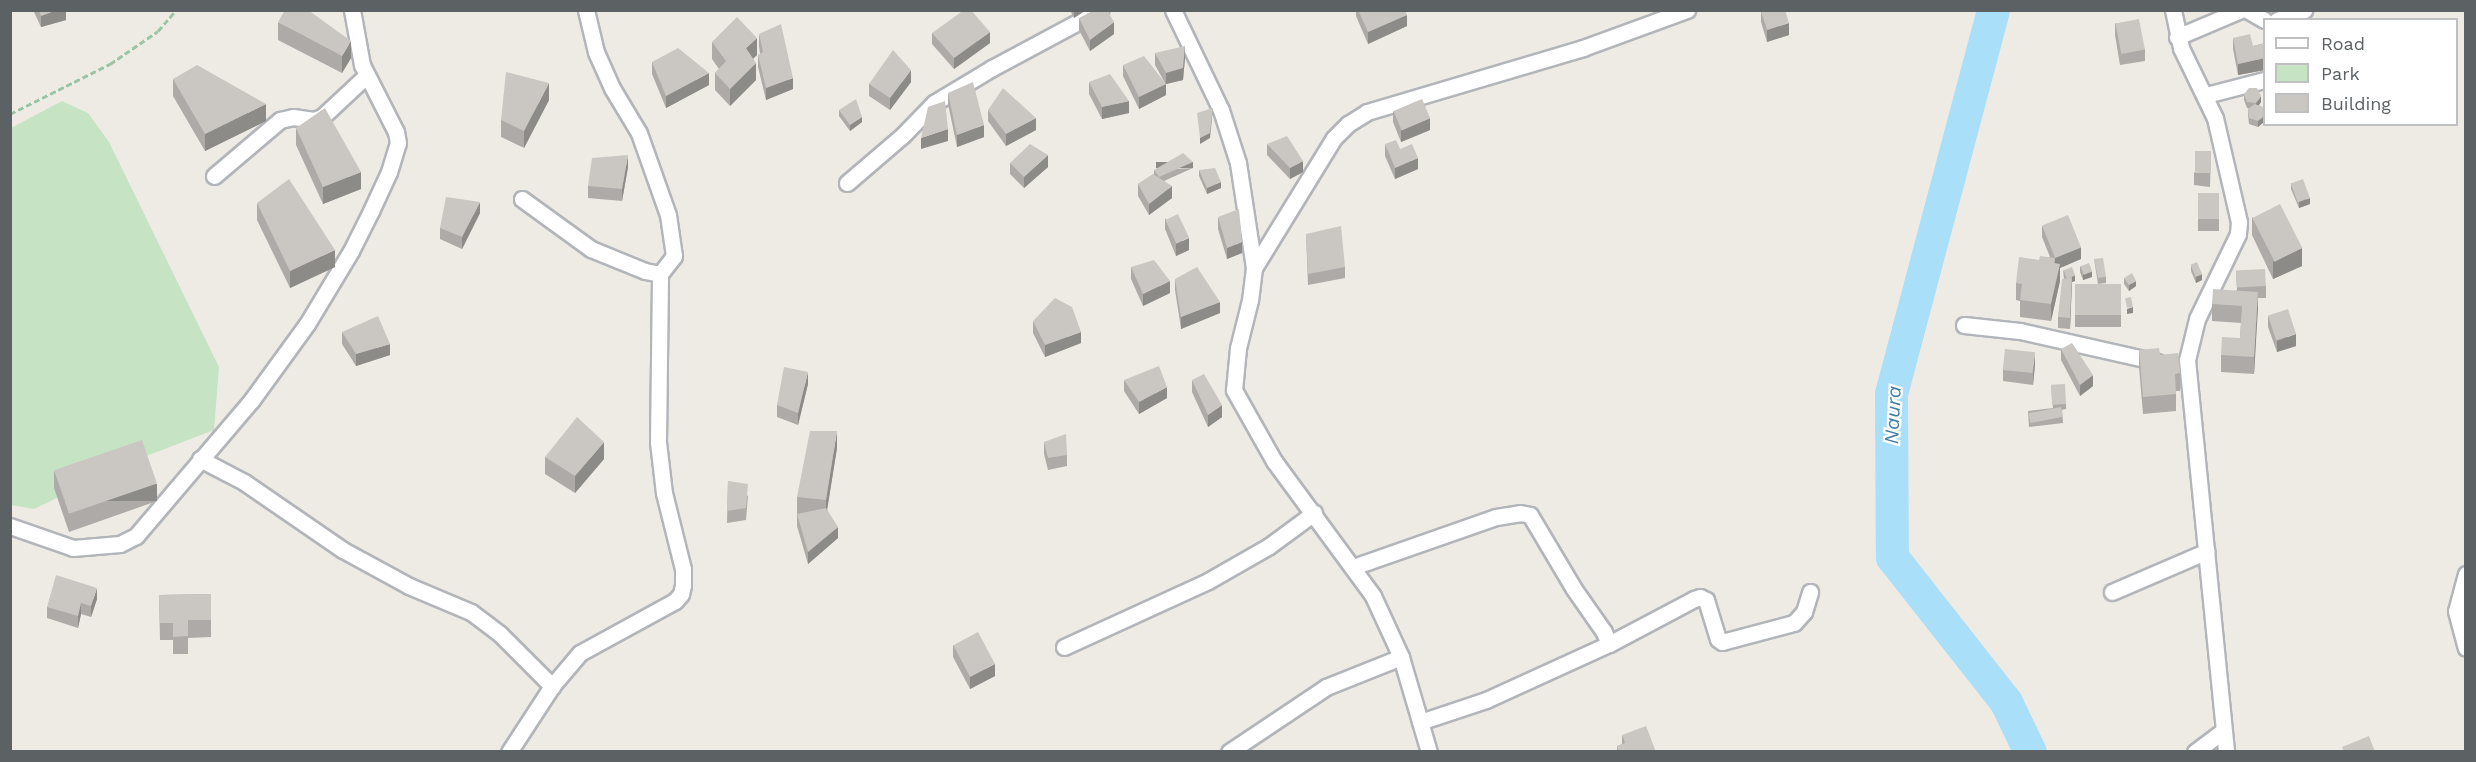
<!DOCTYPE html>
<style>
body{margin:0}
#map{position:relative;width:2476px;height:762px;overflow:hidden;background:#eeebe5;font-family:"Work Sans",sans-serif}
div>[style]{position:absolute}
.green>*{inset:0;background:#c6e4c3}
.river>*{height:33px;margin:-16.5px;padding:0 16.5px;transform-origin:16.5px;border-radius:16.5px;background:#a9dff9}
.path>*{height:3px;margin-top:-1.5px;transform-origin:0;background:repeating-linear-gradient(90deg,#9cc5a4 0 6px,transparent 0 9px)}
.roads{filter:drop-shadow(2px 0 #b2b5b9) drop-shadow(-2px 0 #b2b5b9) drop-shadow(0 2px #b2b5b9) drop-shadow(0 -2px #b2b5b9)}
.minor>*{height:15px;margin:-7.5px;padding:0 7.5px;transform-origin:7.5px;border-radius:7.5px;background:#fff}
.wall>*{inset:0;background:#aeaaa7;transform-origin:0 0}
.shaded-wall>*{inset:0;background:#8d8b88;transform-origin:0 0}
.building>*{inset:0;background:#cac6c2;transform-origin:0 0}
span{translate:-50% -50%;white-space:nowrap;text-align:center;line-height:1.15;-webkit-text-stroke:4.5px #fff;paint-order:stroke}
.water-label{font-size:20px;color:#447ca2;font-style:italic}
.frame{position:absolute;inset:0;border:12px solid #5c6164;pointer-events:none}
.legend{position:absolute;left:2263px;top:18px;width:195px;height:108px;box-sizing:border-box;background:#fff;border:2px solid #bec0c1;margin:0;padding:8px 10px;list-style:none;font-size:18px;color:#5c6164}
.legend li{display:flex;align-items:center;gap:12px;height:30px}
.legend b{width:30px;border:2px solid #bec0c1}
</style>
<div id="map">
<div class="green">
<i style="clip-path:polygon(62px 101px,88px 113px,109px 142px,219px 367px,214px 430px,136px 460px,34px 509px,11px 505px,11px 128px)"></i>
</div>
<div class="river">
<i style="left:1993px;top:10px;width:396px;rotate:104.9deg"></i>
<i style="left:1891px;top:393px;width:164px;rotate:89.7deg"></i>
<i style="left:1892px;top:557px;width:184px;rotate:51.8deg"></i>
<i style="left:2006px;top:702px;width:55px;rotate:64.4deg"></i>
</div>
<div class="path">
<i style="left:10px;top:114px;width:112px;rotate:-26.6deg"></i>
<i style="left:110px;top:64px;width:58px;rotate:-34.5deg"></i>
<i style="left:158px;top:31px;width:28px;rotate:-49deg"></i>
</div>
<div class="roads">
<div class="minor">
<i style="left:1173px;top:10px;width:111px;rotate:64.4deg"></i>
<i style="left:1221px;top:110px;width:56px;rotate:72.2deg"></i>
<i style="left:1238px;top:163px;width:106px;rotate:81.3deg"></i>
<i style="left:1254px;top:268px;width:32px;rotate:97deg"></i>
<i style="left:1250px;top:300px;width:49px;rotate:104deg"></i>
<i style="left:1238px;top:348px;width:42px;rotate:95.4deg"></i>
<i style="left:1234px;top:390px;width:81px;rotate:60.6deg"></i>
<i style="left:1274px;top:461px;width:167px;rotate:53.7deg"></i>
<i style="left:1373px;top:596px;width:67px;rotate:65.3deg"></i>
<i style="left:1401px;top:657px;width:99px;rotate:73.6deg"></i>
<i style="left:2173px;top:10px;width:39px;rotate:78deg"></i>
<i style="left:2181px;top:48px;width:78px;rotate:64.1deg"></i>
<i style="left:2215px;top:118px;width:107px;rotate:77deg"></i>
<i style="left:2239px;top:222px;width:12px;rotate:95deg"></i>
<i style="left:2238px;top:234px;width:94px;rotate:115.8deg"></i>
<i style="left:2197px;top:319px;width:42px;rotate:103.7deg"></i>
<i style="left:2187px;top:360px;width:394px;rotate:84.3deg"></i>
<i style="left:2247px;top:10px;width:20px;rotate:30deg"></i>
<i style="left:2277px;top:20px;width:29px;rotate:-20deg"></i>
<i style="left:2177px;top:37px;width:69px;rotate:-22.9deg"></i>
<i style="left:2206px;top:95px;width:60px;rotate:-14.5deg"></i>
<i style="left:214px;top:176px;width:87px;rotate:-40.3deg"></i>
<i style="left:280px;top:120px;width:13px;rotate:-13deg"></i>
<i style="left:293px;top:117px;width:21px;rotate:8deg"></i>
<i style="left:314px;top:120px;width:9px;rotate:-21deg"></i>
<i style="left:322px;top:117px;width:60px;rotate:-43deg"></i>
<i style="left:847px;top:183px;width:74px;rotate:-40.6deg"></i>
<i style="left:903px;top:135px;width:45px;rotate:-45.9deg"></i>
<i style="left:934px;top:103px;width:68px;rotate:-31.1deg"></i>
<i style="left:992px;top:68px;width:123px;rotate:-28.2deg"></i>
<i style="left:522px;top:199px;width:85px;rotate:35.9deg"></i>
<i style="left:591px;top:249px;width:58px;rotate:22.2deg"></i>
<i style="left:645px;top:271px;width:15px;rotate:11deg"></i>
<i style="left:1254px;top:268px;width:153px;rotate:-58.4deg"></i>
<i style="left:1334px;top:138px;width:20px;rotate:-45deg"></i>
<i style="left:1348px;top:124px;width:22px;rotate:-32deg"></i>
<i style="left:1367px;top:112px;width:225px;rotate:-16.5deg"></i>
<i style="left:1583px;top:48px;width:111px;rotate:-20.1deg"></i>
<i style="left:1964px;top:325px;width:56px;rotate:6.1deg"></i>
<i style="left:2020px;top:331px;width:141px;rotate:12.7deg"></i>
<i style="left:200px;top:459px;width:50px;rotate:27.6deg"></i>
<i style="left:244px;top:482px;width:120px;rotate:34.5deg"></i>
<i style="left:343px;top:550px;width:75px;rotate:28.6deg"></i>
<i style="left:409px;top:586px;width:67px;rotate:22.8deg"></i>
<i style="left:471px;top:612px;width:36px;rotate:37deg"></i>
<i style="left:500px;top:634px;width:74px;rotate:45deg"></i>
<i style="left:10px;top:526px;width:67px;rotate:19.2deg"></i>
<i style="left:73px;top:548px;width:47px;rotate:-4.9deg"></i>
<i style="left:120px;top:544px;width:18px;rotate:-27deg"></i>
<i style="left:136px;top:536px;width:177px;rotate:-49.6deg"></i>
<i style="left:251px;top:401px;width:95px;rotate:-54deg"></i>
<i style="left:307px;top:324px;width:85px;rotate:-58.9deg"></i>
<i style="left:351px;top:251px;width:45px;rotate:-63.4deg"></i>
<i style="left:371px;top:211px;width:43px;rotate:-65.2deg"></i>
<i style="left:389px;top:172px;width:30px;rotate:-73deg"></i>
<i style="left:398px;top:143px;width:11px;rotate:-100deg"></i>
<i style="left:396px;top:132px;width:75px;rotate:-116.9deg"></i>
<i style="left:362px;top:65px;width:56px;rotate:-100.3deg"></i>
<i style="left:1353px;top:567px;width:151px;rotate:-19.3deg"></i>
<i style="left:1496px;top:517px;width:24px;rotate:-9deg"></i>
<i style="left:1520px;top:513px;width:10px;rotate:11deg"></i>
<i style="left:1530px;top:515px;width:86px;rotate:59.3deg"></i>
<i style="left:1574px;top:589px;width:52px;rotate:55.1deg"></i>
<i style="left:1604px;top:632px;width:13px;rotate:67deg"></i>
<i style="left:2466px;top:574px;width:38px;rotate:105deg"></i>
<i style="left:2456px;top:611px;width:38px;rotate:75deg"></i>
<i style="left:2112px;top:592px;width:103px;rotate:-23.3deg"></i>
<i style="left:1064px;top:647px;width:158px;rotate:-24.6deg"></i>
<i style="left:1208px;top:581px;width:70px;rotate:-29.8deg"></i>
<i style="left:1269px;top:546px;width:56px;rotate:-36.3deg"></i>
<i style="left:1420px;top:722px;width:70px;rotate:-18.4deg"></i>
<i style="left:1486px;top:700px;width:135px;rotate:-24.5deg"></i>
<i style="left:1609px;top:644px;width:96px;rotate:-27.9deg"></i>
<i style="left:1694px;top:599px;width:6px;rotate:-18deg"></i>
<i style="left:1700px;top:597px;width:7px;rotate:27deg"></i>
<i style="left:1706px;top:600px;width:41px;rotate:72.9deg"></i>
<i style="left:1718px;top:639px;width:5px;rotate:37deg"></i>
<i style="left:1722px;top:642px;width:74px;rotate:-14.8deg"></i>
<i style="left:1794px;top:623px;width:15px;rotate:-48deg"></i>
<i style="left:1804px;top:612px;width:21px;rotate:-73deg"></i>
<i style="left:509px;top:752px;width:79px;rotate:-56.9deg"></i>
<i style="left:552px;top:686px;width:43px;rotate:-49.7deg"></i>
<i style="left:580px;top:653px;width:108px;rotate:-28.7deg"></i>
<i style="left:675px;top:601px;width:9px;rotate:-49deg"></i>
<i style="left:681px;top:594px;width:9px;rotate:-77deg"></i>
<i style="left:683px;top:585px;width:16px;rotate:-90deg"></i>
<i style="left:683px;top:569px;width:78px;rotate:-104deg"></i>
<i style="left:664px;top:493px;width:51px;rotate:-96.7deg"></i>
<i style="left:658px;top:442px;width:168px;rotate:-89.3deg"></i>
<i style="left:660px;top:274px;width:23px;rotate:-52deg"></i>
<i style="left:674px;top:256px;width:41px;rotate:-98.3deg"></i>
<i style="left:668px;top:215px;width:87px;rotate:-109.5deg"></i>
<i style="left:639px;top:133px;width:52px;rotate:-121deg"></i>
<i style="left:612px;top:88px;width:39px;rotate:-114deg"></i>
<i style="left:596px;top:52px;width:43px;rotate:-103.4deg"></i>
<i style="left:1229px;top:752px;width:117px;rotate:-33.8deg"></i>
<i style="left:1326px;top:687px;width:81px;rotate:-21.8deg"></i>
<i style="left:2195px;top:752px;width:35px;rotate:-37deg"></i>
</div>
</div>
<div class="wall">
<i style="clip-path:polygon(33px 10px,66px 10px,66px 20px,41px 27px)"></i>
<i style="clip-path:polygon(1070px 10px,1086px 10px,1074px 18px)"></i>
<i style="clip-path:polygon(1356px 10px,1405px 10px,1407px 26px,1368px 44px,1356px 16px)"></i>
<i style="clip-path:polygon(1761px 11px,1789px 35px,1767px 42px,1761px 22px)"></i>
<i style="clip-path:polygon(1079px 18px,1114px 34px,1090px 51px,1079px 30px)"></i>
<i style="clip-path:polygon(278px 22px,351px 58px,342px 73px,278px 40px)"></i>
<i style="clip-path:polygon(2115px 23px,2145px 49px,2145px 61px,2120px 65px,2115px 35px)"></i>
<i style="clip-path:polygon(932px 33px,990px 43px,954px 69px,932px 44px)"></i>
<i style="clip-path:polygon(759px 34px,793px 89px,766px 100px,758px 67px,758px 55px,760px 54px,759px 46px)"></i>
<i style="clip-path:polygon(2233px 38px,2253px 46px,2265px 43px,2265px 70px,2238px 75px,2233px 49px)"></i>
<i style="clip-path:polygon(712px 42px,757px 55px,753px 59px,756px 80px,730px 106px,715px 90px,715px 73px,719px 69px,712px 59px)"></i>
<i style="clip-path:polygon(1155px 53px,1185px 58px,1183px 80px,1166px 84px,1166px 95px,1139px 109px,1123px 76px,1123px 65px,1165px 83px,1155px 65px)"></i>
<i style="clip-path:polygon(652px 62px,709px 85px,666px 108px,652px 74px)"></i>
<i style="clip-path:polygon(173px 79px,266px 121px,205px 151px,173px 96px)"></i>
<i style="clip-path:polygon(911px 82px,890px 110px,869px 96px,869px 84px)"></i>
<i style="clip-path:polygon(1089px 82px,1129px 113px,1102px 119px,1089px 94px)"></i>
<i style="clip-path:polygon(948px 93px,984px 137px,957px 147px,948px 104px)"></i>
<i style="clip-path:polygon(2244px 94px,2261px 102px,2259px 105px,2265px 115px,2265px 121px,2258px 127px,2249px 124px,2248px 115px,2248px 109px,2249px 108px,2247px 108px,2244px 100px)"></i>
<i style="clip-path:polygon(549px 100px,524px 148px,501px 137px,501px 120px)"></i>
<i style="clip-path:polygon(839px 110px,862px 122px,850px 131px,839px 116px)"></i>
<i style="clip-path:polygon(988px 110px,1036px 130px,1006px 146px,988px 121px)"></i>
<i style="clip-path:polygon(1393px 111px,1430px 130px,1401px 142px,1393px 122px)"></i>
<i style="clip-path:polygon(296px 128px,361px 189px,323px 204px,296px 145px)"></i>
<i style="clip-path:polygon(1267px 144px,1303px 172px,1290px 179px,1267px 155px)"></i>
<i style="clip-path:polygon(1385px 144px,1400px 149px,1418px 169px,1395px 179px,1385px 156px)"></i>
<i style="clip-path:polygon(2211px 151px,2210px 187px,2194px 185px,2194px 173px)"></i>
<i style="clip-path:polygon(1010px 163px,1048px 167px,1024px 188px,1010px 174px)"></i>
<i style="clip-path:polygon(628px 167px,622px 201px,588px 198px,588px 186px)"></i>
<i style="clip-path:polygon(1193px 168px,1164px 181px,1172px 198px,1149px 215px,1138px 196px,1138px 184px,1154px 174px,1154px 170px)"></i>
<i style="clip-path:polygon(1199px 170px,1221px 188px,1207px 194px,1199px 176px)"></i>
<i style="clip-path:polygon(2291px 183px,2310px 204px,2299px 208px,2291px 189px)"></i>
<i style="left:2198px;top:193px;width:21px;height:38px"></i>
<i style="clip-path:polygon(257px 203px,335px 267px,290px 288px,257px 220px)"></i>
<i style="clip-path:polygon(480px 213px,462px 249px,440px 239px,440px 228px)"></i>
<i style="clip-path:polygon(1218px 217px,1242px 253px,1227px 259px,1218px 229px)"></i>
<i style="clip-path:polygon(2252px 217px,2302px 266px,2273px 279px,2252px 235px)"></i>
<i style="clip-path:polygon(1165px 218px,1189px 250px,1176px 256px,1165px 229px)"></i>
<i style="clip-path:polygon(2042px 226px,2081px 259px,2060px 268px,2060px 281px,2051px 321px,2020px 317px,2020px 301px,2016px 300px,2016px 283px,2039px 260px,2050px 257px,2042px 237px)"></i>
<i style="clip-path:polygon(1306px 234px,1345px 267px,1345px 278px,1308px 285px)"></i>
<i style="clip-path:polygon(2094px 259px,2106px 277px,2106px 283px,2098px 284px)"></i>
<i style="clip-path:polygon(2191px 265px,2202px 280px,2196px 283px,2191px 271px)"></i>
<i style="clip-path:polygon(2080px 266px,2092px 277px,2083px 280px,2080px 272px)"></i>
<i style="clip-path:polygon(1131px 267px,1170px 293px,1143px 306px,1131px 279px)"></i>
<i style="clip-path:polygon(2063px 270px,2075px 281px,2072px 282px,2070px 329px,2058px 328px,2058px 317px,2064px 279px)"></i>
<i style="clip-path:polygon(2236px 271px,2266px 286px,2266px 298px,2258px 298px,2254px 374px,2221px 372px,2221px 355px,2240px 338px,2241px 323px,2212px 321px,2212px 304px,2237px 290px)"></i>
<i style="clip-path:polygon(2124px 278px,2136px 286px,2129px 291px,2124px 284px)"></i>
<i style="clip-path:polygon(1175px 279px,1220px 313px,1181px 329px,1175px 290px)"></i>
<i style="left:2121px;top:284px;width:43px;height:46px;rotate:90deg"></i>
<i style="clip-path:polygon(2268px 316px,2296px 346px,2277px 352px,2268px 327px)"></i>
<i style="clip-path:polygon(1033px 321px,1081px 343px,1045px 357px,1033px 333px)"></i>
<i style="clip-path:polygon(342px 332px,390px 355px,356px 366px,342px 344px)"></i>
<i style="clip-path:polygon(2061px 349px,2093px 386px,2080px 396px,2061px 360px)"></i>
<i style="clip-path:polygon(2139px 350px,2160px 355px,2180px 373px,2180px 391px,2176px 391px,2176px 411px,2143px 414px,2139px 367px)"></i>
<i style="clip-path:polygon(2035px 364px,2033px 385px,2003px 381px,2003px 370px)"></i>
<i style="clip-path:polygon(1124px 380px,1167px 398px,1139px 414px,1124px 391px)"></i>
<i style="clip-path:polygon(1192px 380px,1222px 417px,1208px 427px,1192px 392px)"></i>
<i style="clip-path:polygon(808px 384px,798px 425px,777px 417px,777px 405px)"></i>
<i style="clip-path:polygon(2051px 385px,2066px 404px,2066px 409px,2062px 410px,2063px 423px,2029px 427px,2028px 411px,2053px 408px)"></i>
<i style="clip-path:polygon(1044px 442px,1067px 455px,1067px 466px,1048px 470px,1044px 454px)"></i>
<i style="clip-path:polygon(837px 448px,827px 509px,838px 538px,808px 564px,797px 526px,797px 497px)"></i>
<i style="clip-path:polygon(545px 457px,604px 459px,575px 493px,545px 474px)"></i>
<i style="clip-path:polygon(54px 471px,157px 501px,69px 532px,54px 488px)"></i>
<i style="clip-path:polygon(728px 481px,748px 496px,746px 520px,727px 523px)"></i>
<i style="clip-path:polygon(211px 594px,211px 637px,188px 638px,188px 654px,173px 654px,173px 640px,160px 640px,159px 595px)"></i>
<i style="clip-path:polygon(97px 599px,91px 617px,81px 614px,78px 628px,47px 618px,47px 607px)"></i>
<i style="clip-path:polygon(953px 645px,995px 676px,970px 689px,953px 657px)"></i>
<i style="clip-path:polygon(1622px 735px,1656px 752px,1617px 752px,1617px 746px,1622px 744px)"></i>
</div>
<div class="shaded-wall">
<i style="clip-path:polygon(57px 10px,66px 10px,66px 20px,41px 27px,41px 16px)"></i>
<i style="clip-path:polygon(1074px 10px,1086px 10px,1074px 18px)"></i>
<i style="clip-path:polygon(1407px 15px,1407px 26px,1368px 44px,1368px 32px)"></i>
<i style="clip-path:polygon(1114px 22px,1114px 34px,1090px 51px,1090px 40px)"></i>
<i style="clip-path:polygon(1789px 23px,1789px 35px,1767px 42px,1767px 30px)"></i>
<i style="clip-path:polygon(990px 32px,990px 43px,954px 69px,954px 58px)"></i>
<i style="clip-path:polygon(757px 38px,757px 55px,746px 65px,746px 48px)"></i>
<i style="clip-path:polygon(351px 41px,351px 58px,342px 73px,342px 56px)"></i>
<i style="clip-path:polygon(1185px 46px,1185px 58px,1183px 80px,1166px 84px,1166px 73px)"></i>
<i style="clip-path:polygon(2265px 58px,2265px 70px,2238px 75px,2238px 64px)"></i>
<i style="clip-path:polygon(756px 63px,756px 80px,730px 106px,730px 89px)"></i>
<i style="clip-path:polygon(911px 70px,911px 82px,890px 110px,890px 98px)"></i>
<i style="clip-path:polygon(709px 73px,709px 85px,666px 108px,666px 96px)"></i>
<i style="clip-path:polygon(793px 78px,793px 89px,766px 100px,766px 88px)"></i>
<i style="clip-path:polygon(549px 83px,549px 100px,524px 148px,524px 131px)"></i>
<i style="clip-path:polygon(1166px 84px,1166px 95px,1139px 109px,1139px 97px)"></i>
<i style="clip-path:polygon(2261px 96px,2261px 102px,2256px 109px,2256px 103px)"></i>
<i style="clip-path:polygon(1129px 101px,1129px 113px,1102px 119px,1102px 107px)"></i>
<i style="clip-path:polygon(266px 104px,266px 121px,205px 151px,205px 134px)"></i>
<i style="clip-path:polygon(1213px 108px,1210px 138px,1200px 144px,1200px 138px)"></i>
<i style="clip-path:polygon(2265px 116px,2265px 121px,2258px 127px,2258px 121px)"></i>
<i style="clip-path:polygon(862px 117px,862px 122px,850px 131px,850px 125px)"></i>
<i style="clip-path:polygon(1036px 118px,1036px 130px,1006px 146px,1006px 134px)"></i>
<i style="clip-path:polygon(1430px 118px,1430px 130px,1401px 142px,1401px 130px)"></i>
<i style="clip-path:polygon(984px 125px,984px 137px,957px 147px,957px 135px)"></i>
<i style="clip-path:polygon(948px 129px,948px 141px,921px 149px,921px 138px)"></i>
<i style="clip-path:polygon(628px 155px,628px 167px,622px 201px,622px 189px)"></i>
<i style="clip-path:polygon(1048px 155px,1048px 167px,1024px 188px,1024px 177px)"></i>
<i style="clip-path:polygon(1418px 158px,1418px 169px,1395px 179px,1395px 168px)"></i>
<i style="clip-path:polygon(1303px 161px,1303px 172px,1290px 179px,1290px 168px)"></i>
<i style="left:1193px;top:162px;width:6px;height:37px;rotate:90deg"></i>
<i style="clip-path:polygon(361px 172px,361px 189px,323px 204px,323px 187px)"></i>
<i style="clip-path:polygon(1221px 182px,1221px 188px,1207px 194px,1207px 188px)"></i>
<i style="clip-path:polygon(1172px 186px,1172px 198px,1149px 215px,1149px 204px)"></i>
<i style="clip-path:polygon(2310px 198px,2310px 204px,2299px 208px,2299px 202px)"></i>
<i style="clip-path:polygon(480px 202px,480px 213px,462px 249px,462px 237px)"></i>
<i style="clip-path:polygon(1189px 238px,1189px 250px,1176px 256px,1176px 244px)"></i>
<i style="clip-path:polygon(1242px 242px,1242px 253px,1227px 259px,1227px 248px)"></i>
<i style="clip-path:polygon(2081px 247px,2081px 259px,2060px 268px,2060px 281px,2051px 321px,2051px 304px,2055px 270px,2055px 258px)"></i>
<i style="clip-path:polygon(2302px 248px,2302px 266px,2273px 279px,2273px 262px)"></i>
<i style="clip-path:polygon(335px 250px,335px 267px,290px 288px,290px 271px)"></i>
<i style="clip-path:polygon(2092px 271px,2092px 277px,2083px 280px,2083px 275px)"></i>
<i style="clip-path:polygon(2202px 274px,2202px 280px,2196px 283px,2196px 277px)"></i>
<i style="clip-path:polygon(2075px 275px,2075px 281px,2072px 282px,2070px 329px,2070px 318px,2066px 278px)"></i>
<i style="clip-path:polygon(1170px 281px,1170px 293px,1143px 306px,1143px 294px)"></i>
<i style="clip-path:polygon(2136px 281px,2136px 286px,2129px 291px,2129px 285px)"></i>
<i style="clip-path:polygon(2258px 292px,2258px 309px,2254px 374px,2254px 357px)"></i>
<i style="clip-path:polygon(1220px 302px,1220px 313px,1181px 329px,1181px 317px)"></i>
<i style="clip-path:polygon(2133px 307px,2133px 313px,2127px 314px,2127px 309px)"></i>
<i style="clip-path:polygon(1081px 332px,1081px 343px,1045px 357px,1045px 345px)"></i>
<i style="clip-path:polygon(2296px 334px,2296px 346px,2277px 352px,2277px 341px)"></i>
<i style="clip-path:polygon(390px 344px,390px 355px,356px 366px,356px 354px)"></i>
<i style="clip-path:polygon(2035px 352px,2035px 364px,2033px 385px,2033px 373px)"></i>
<i style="clip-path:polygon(808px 372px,808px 384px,798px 425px,798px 413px)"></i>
<i style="clip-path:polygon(2093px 375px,2093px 386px,2080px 396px,2080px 385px)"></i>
<i style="clip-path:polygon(1167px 387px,1167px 398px,1139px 414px,1139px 402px)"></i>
<i style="clip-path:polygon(1222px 405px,1222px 417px,1208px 427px,1208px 415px)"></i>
<i style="clip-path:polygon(837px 431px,837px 448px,826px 517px,826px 500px)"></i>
<i style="clip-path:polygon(604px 442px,604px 459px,575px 493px,575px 476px)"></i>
<i style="left:157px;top:484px;width:17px;height:93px;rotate:90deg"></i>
<i style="clip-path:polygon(838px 527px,838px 538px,808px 564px,808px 552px)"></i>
<i style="clip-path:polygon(97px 588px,97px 599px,91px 617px,91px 606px)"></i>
<i style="clip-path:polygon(81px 603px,81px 614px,78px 628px,78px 616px)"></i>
<i style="clip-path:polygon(995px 664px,995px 676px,970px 689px,970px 677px)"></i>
</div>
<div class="building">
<i style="clip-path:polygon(39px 10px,57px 10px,41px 16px)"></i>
<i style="clip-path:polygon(285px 10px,308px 10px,351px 41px,342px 56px,278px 22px)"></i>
<i style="clip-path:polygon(964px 10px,971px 10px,990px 32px,954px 58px,932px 33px)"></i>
<i style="clip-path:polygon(1094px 10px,1107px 10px,1114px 22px,1090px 40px,1079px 18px)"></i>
<i style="clip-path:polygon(1358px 10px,1405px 10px,1407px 15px,1368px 32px)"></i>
<i style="clip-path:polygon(1785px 10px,1789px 23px,1767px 30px,1761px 11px)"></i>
<i style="clip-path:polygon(737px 17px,757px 38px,746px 48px,756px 63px,730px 89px,715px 73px,726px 61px,712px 42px)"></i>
<i style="left:2139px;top:19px;width:31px;height:24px;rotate:79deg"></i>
<i style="clip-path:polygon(781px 24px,793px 78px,766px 88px,758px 55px,763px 52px,759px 34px)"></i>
<i style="clip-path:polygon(2250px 34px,2253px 46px,2265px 43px,2265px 58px,2238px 64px,2233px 38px)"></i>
<i style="clip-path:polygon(1185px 46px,1183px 68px,1166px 73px,1155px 53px)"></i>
<i style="clip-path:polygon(678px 48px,709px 73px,666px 96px,652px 62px)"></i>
<i style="clip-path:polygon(893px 50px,911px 70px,890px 98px,869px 84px)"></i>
<i style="clip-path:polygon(1144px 56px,1166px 84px,1139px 97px,1123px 65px)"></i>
<i style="clip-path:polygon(197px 65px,266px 104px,205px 134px,173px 79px)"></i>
<i style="clip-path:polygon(506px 72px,549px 83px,524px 131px,501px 120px)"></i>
<i style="clip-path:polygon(1110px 74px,1129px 101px,1102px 107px,1089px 82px)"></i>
<i style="clip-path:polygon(973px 82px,984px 125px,957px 135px,948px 93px)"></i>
<i style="clip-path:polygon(1003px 88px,1036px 118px,1006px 134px,988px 110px)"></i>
<i style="clip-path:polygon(2249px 88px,2257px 88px,2261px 96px,2256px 103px,2247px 102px,2244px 94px)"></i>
<i style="clip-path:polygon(856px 99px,862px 117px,850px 125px,839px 110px)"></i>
<i style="left:1422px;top:99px;width:21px;height:31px;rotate:67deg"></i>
<i style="clip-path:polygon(945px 101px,948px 129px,921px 138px,928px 107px)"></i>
<i style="clip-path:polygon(2255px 104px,2263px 107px,2265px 115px,2258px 121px,2249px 118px,2248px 109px)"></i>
<i style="clip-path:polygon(325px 108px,361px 172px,323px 187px,296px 128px)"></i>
<i style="clip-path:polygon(1213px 108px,1210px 133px,1200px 138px,1197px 113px)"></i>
<i style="clip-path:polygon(1287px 136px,1303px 161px,1290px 168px,1267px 144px)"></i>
<i style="clip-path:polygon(1396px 140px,1400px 149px,1412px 144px,1418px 158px,1395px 168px,1385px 144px)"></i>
<i style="clip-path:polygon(1030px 144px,1048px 155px,1024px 177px,1010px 163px)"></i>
<i style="left:2195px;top:151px;width:16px;height:22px"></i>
<i style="clip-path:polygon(1183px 153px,1193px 162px,1159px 177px,1154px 170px)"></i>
<i style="clip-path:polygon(628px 155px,622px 189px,588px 186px,592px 158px)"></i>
<i style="clip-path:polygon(1215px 168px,1221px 182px,1207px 188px,1199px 170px)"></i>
<i style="clip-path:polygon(1153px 174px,1172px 186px,1149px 204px,1138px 184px)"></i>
<i style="clip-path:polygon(289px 179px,335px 250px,290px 271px,257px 203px)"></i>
<i style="left:2303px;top:179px;width:20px;height:13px;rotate:70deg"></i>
<i style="left:2198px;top:193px;width:21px;height:26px"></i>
<i style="clip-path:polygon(446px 197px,480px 202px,462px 237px,440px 228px)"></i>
<i style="left:2280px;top:204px;width:49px;height:31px;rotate:63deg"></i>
<i style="clip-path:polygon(1239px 209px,1242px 242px,1227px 248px,1218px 217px)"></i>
<i style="left:1178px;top:214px;width:26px;height:14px;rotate:65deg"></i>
<i style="left:2068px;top:215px;width:35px;height:28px;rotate:68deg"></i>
<i style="clip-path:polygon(1341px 226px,1345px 267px,1308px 274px,1306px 234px)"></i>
<i style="clip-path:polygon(2040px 256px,2055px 258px,2054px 263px,2060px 264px,2051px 304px,2020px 300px,2022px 284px,2016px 283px,2019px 257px,2039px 260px)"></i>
<i style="clip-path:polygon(2103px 258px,2106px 277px,2098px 278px,2094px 259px)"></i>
<i style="clip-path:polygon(1154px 260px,1170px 281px,1143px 294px,1131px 267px)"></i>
<i style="left:2197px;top:262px;width:13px;height:7px;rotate:67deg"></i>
<i style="left:2089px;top:263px;width:9px;height:9px;rotate:69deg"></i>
<i style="clip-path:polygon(1197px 267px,1220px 302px,1181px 317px,1175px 279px)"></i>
<i style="left:2072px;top:267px;width:9px;height:9px;rotate:69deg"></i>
<i style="left:2265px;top:269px;width:17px;height:29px;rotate:87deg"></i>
<i style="clip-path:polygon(2132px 273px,2136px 281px,2129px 285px,2124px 278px)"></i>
<i style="clip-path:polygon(2072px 277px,2070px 318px,2058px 317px,2062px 279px)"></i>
<i style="left:2121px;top:284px;width:31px;height:46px;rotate:90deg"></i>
<i style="clip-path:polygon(2213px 289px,2258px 292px,2254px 357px,2221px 355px,2222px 337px,2240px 338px,2242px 306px,2212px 304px)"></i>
<i style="left:2131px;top:297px;width:10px;height:6px;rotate:79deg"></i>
<i style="clip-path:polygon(1055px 298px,1072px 307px,1081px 332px,1045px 345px,1033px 321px)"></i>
<i style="left:2288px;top:309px;width:26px;height:21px;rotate:72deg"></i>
<i style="clip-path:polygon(378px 316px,390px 344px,356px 354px,342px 332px)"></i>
<i style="clip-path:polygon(2072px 343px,2093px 375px,2080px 385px,2061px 349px)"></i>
<i style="clip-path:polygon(2159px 348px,2160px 355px,2178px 353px,2180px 373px,2175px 374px,2176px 394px,2143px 397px,2139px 350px)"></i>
<i style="left:2005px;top:349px;width:30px;height:21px;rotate:6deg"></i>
<i style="clip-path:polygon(1159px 366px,1167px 387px,1139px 402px,1124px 380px)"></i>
<i style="clip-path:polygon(784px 367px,808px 372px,798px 413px,777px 405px)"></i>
<i style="clip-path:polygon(1204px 374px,1222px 405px,1208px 415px,1192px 380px)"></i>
<i style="left:2065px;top:384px;width:20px;height:14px;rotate:87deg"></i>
<i style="left:2061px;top:407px;width:10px;height:33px;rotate:79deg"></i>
<i style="clip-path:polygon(577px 417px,604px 442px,575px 476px,545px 457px)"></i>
<i style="clip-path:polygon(810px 431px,837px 431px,826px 500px,797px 497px)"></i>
<i style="clip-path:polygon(1066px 434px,1067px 455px,1048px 458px,1044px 442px)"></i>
<i style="left:142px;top:440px;width:46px;height:93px;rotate:71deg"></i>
<i style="clip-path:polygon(728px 481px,748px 484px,746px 508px,727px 511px)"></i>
<i style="clip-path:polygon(826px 508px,838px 527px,808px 552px,797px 514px)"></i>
<i style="clip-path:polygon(56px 575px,97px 588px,91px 606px,81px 603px,78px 616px,47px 607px)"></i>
<i style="clip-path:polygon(211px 594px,211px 620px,188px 620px,188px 636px,173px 637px,173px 623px,160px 623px,159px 595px)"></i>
<i style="left:978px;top:632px;width:36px;height:28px;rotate:62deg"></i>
<i style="clip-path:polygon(1646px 726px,1656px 752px,1619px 752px,1617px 746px,1625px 743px,1622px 735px)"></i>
<i style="clip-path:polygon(2369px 736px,2375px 752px,2344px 752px,2342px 747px)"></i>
</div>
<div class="water-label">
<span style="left:1893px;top:415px;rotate:-87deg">Naura</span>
</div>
<div class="frame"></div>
<ul class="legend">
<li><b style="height:8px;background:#fff"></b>Road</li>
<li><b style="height:16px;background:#c6e4c3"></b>Park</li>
<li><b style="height:16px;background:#cac6c2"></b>Building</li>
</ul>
</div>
